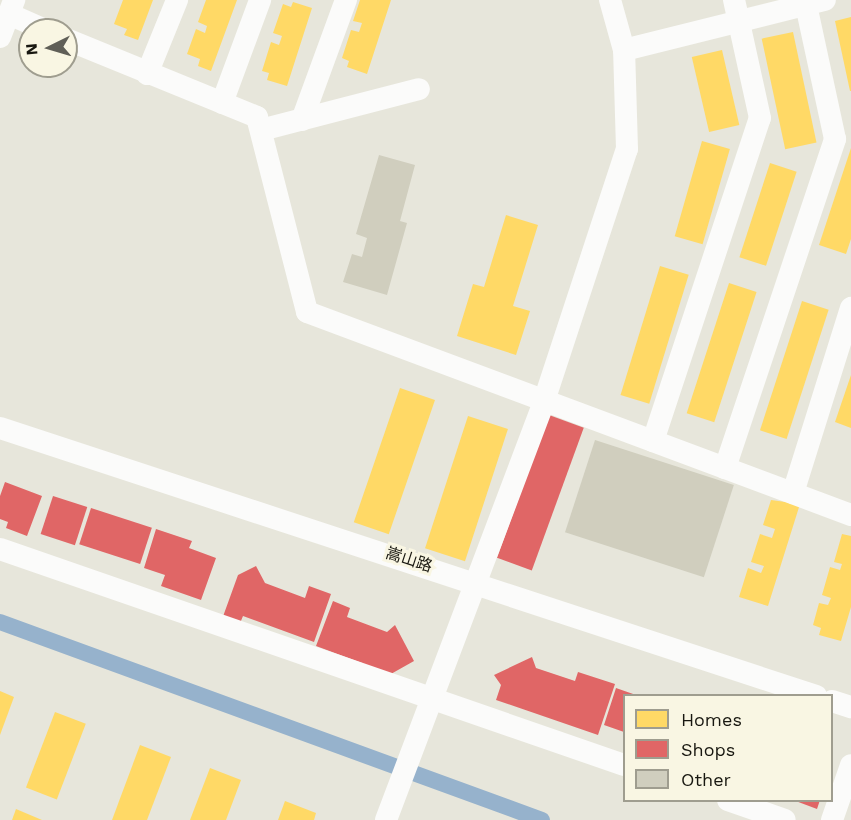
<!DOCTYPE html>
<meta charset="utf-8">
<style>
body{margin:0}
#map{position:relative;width:851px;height:820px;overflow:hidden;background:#e7e6db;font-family:"Work Sans","Noto Sans SC",sans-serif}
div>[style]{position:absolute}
.homes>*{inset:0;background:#ffd966;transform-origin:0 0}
.shops>*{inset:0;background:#e06666;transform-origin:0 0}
.canal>*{height:16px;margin:-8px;padding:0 8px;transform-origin:8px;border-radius:8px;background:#96b2cc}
.building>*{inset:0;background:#d0cebe;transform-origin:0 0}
.minor>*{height:22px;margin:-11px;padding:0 11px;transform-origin:11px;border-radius:11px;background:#fbfbfa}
span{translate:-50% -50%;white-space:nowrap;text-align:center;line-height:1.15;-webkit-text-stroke:6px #f9f6e3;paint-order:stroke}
.street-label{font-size:16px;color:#181710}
.legend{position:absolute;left:623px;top:694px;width:210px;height:108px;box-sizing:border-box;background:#f9f6e3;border:2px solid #9f9d8f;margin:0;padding:8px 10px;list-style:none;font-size:18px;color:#181710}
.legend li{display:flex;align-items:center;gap:12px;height:30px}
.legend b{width:30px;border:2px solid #9f9d8f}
.north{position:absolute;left:18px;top:18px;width:60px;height:60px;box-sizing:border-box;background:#f9f6e3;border:2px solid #9f9d8f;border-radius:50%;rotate:265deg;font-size:16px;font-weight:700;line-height:24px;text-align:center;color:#181710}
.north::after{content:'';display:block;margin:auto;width:21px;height:27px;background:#605f57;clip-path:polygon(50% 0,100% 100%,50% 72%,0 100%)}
</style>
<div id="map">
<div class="homes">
<i style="clip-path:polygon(123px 0,153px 0,138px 40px,124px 35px,127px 29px,114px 24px)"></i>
<i style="clip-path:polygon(206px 0,237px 0,211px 71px,198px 66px,200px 59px,187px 54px,196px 29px,205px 33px,207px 26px,198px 22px)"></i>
<i style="clip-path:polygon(360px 0,391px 0,367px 74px,347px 67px,349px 61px,342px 58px,351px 30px,359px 32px,362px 23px,353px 21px)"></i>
<i style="clip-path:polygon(293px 2px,312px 8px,287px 86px,267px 80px,269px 73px,262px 71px,271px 42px,279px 45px,282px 36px,273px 33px,283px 4px,291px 7px)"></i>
<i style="clip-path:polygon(851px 17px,851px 91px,850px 91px,835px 21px)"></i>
<i style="left:793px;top:32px;width:113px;height:32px;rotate:78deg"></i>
<i style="left:722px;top:50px;width:77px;height:31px;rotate:77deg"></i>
<i style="left:702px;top:141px;width:29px;height:99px;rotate:16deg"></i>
<i style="clip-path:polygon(851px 148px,851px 239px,846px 254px,819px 245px)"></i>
<i style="left:770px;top:163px;width:28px;height:99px;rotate:18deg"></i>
<i style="clip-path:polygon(506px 215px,538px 225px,513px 306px,530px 311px,516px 355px,457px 336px,473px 284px,484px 287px)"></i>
<i style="left:660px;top:266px;width:30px;height:135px;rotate:17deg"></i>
<i style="left:729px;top:283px;width:29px;height:137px;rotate:18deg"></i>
<i style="left:802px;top:301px;width:28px;height:136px;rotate:18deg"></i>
<i style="clip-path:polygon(851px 375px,851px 428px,835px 422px)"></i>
<i style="left:400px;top:388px;width:37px;height:142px;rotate:19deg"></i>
<i style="left:468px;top:416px;width:42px;height:139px;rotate:18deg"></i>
<i style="clip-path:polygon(771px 500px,800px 504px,768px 606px,739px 597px,748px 568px,761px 573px,764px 566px,751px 562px,760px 534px,772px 538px,775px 529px,763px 525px)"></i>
<i style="clip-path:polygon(842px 534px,851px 536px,851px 607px,841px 641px,819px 635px,821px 628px,813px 625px,819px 603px,828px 605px,831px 598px,822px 595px,830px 567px,840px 570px,842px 564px,834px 562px)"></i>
<i style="clip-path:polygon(0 691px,14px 697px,0 735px)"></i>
<i style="left:55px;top:712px;width:33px;height:81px;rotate:21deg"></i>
<i style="clip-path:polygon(140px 745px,171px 757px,147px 820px,112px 820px)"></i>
<i style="clip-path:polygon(210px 768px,241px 780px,226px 820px,190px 820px)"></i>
<i style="clip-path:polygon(285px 801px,316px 813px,314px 820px,278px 820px)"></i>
<i style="clip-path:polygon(16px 809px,42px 820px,12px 820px)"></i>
</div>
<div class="shops">
<i style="left:549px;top:415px;width:37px;height:152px;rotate:20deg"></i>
<i style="clip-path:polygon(5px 482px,42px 496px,27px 536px,6px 528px,8px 522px,0 519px,0 496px)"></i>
<i style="left:53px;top:496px;width:36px;height:40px;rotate:18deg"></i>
<i style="left:91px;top:508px;width:64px;height:38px;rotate:18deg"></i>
<i style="clip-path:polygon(156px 529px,192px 541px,189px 548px,216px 558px,201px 600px,161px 586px,165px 575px,144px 568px)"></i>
<i style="clip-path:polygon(256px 566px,265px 583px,305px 598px,309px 586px,331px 594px,314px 642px,243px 616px,238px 628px,221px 622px,238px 575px)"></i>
<i style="clip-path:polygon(333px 601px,350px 608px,347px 617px,387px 632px,395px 625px,414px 661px,382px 679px,362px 663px,316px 646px)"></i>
<i style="clip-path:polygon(532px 657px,536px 668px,575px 681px,578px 672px,615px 684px,598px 735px,496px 700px,501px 685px,494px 675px)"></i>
<i style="clip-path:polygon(616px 688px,636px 695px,624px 696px,624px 732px,604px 725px)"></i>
<i style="clip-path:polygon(793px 800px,820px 800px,817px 809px)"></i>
</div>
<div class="canal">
<i style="left:0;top:622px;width:577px;rotate:20.07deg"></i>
</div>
<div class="building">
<i style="clip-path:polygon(379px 155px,415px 165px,400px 221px,407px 223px,387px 295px,343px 282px,352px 254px,362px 257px,367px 238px,356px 234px)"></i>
<i style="left:595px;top:440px;width:146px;height:97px;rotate:18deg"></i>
</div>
<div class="minor">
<i style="left:9px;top:14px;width:39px;rotate:24deg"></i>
<i style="left:0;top:37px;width:40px;rotate:-69deg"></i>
<i style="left:66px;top:39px;width:206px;rotate:22.2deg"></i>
<i style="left:257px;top:117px;width:201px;rotate:75.6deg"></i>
<i style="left:307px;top:312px;width:581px;rotate:20.46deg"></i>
<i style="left:624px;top:50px;width:207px;rotate:-14deg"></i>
<i style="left:147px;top:74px;width:80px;rotate:-67.9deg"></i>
<i style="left:222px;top:103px;width:110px;rotate:-69.7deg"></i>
<i style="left:302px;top:120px;width:128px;rotate:-69.9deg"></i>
<i style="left:261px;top:130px;width:163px;rotate:-14.5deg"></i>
<i style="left:0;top:428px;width:859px;rotate:18.18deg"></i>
<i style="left:653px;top:441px;width:340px;rotate:-71.7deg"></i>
<i style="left:760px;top:118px;width:121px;rotate:-102.4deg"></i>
<i style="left:725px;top:468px;width:347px;rotate:-71.5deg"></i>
<i style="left:835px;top:139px;width:142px;rotate:-102.2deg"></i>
<i style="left:793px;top:493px;width:194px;rotate:-72.6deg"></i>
<i style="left:0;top:549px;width:660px;rotate:19.09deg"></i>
<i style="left:832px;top:701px;width:20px;rotate:18deg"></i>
<i style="left:728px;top:800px;width:60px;rotate:19.3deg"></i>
<i style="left:386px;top:820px;width:448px;rotate:-69.3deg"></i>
<i style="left:544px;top:401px;width:265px;rotate:-71.8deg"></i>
<i style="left:627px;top:149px;width:99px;rotate:-91.7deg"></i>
<i style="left:624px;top:50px;width:52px;rotate:-105.6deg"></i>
<i style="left:832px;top:820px;width:58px;rotate:-70.9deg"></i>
</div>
<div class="street-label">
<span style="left:409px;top:560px;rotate:18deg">嵩山路</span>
</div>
<ul class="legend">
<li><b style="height:16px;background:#ffd966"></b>Homes</li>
<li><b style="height:16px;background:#e06666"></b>Shops</li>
<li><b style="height:16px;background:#d0cebe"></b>Other</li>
</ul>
<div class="north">N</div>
</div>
